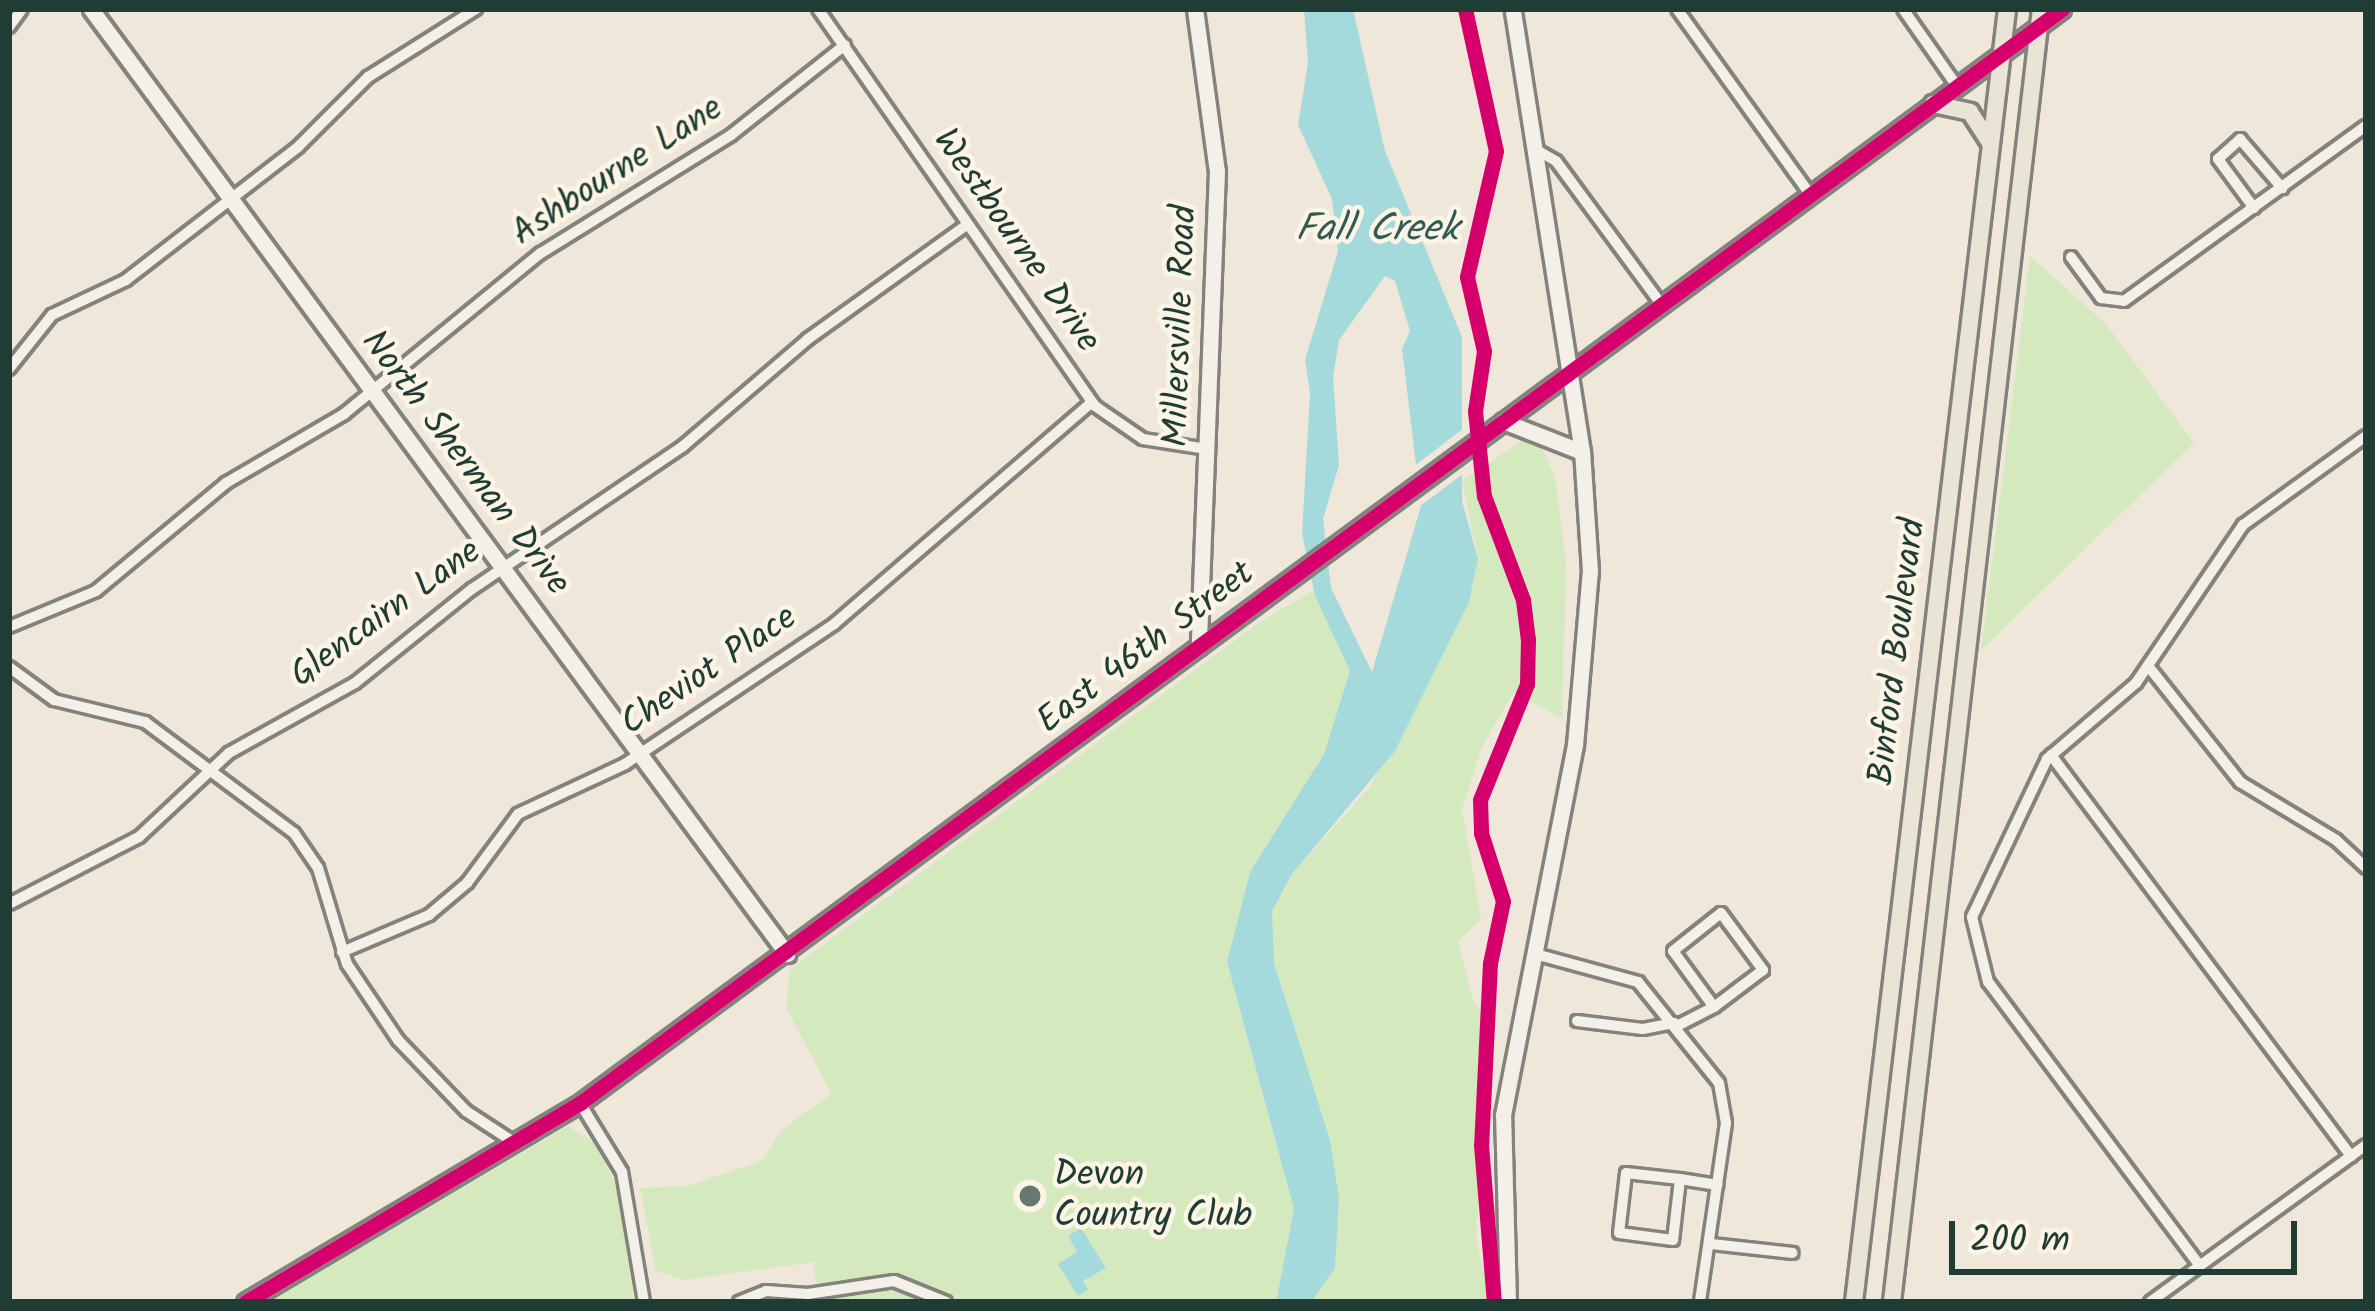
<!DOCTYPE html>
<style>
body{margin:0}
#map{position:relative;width:2375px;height:1311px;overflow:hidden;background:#efe7d9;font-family:Kalam,sans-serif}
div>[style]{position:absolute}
.green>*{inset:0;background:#d5e9be}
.water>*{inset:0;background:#a5dadd}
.pier>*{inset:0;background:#efe7d9}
.roads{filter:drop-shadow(3px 0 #82847c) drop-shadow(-3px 0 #82847c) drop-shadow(0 3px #82847c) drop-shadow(0 -3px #82847c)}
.street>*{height:10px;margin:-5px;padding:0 5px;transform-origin:5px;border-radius:5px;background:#f4f0e9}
.secondary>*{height:15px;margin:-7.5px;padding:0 7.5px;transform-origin:7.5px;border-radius:7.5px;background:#f4f0e9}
.primary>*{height:16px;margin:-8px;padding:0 8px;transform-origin:8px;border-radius:8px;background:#eae4d7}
.cycleway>*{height:15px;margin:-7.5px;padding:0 7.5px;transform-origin:7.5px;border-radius:7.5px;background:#d6006c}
.dots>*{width:33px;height:33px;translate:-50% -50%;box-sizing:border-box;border:6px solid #fcf5e5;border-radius:50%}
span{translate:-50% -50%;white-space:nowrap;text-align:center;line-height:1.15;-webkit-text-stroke:9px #fcf5e5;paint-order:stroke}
.street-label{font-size:36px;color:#1f3d34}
.poi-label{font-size:36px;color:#1f3d34}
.left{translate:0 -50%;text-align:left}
.water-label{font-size:39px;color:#335b56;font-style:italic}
.frame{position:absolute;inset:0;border:12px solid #1f3d34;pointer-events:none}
.scale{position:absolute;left:1949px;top:1221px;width:348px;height:54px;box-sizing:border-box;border:6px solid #1f3d34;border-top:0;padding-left:15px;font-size:36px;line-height:42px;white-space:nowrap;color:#1f3d34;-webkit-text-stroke:9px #fcf5e5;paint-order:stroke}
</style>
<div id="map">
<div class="green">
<i style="clip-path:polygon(2030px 256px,2105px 323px,2194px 443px,1981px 650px)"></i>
<i style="clip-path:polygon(1526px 438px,1543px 450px,1555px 478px,1566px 562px,1562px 718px,1513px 693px,1481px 749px,1462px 809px,1481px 918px,1458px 942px,1473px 1001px,1490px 1024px,1476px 1240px,1491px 1302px,1311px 1302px,1335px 1268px,1339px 1199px,1329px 1140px,1274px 963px,1272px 911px,1292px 874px,1370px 787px,1469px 602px,1478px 559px,1462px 481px)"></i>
<i style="clip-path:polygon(1313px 591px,1350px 670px,1343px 704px,1324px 754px,1250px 872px,1227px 962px,1294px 1209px,1276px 1302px,818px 1302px,814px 1262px,685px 1280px,656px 1271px,640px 1188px,688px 1186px,762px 1161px,782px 1130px,831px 1094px,787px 1009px,789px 970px,1260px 622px)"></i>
<i style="clip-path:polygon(568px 1126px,595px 1143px,617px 1187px,634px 1302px,270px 1302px)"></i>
</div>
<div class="water">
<i style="clip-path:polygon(evenodd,1304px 9px,1353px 9px,1385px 151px,1462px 337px,1462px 501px,1478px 559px,1469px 602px,1395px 751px,1292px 874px,1272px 911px,1274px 963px,1330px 1140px,1339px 1199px,1335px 1268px,1311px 1302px,1276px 1302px,1294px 1209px,1227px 962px,1250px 872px,1324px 754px,1350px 671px,1315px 596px,1302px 534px,1310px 393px,1305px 360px,1338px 251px,1332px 199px,1298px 125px,1308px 63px,1304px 9px,1385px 276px,1395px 281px,1410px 331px,1402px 349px,1421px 506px,1372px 672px,1331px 588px,1323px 519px,1339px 465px,1333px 377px,1339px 340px,1385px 276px)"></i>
<i style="clip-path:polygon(1081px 1228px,1106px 1268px,1083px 1281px,1088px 1290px,1078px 1296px,1058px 1264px,1077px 1252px,1068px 1236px)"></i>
</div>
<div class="pier">
<i style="clip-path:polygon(1468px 425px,1468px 470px,1415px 510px,1409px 470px)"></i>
</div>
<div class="roads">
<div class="street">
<i style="left:818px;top:9px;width:484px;rotate:55.1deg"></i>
<i style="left:1095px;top:406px;width:58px;rotate:34.5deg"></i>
<i style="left:1143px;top:439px;width:65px;rotate:8.9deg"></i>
<i style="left:1677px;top:9px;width:228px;rotate:54.3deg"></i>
<i style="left:1903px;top:9px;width:94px;rotate:55deg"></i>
<i style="left:9px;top:27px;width:22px;rotate:-54deg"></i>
<i style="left:1535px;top:149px;width:24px;rotate:30deg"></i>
<i style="left:1556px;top:161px;width:177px;rotate:53.7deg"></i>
<i style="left:2254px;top:208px;width:61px;rotate:-126.3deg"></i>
<i style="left:2218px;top:159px;width:30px;rotate:-42deg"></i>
<i style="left:2240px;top:139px;width:65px;rotate:49.4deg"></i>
<i style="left:2071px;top:257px;width:51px;rotate:53.8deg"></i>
<i style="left:2101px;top:298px;width:23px;rotate:7deg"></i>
<i style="left:2124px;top:301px;width:299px;rotate:-35.9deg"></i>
<i style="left:9px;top:369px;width:69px;rotate:-51.5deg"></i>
<i style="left:52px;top:315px;width:82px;rotate:-25.3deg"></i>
<i style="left:126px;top:280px;width:217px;rotate:-37.7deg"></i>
<i style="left:298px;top:147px;width:99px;rotate:-45deg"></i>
<i style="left:368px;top:77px;width:128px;rotate:-32.2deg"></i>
<i style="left:9px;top:627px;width:94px;rotate:-22.5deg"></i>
<i style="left:96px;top:591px;width:169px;rotate:-39.7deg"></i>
<i style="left:226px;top:483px;width:137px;rotate:-30.3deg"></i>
<i style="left:344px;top:414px;width:254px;rotate:-39.3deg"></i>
<i style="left:541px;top:253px;width:224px;rotate:-31.8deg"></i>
<i style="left:731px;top:135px;width:145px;rotate:-38.3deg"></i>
<i style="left:9px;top:667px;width:56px;rotate:36.3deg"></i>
<i style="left:54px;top:700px;width:94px;rotate:13.6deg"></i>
<i style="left:145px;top:722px;width:186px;rotate:36.7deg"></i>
<i style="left:294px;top:833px;width:42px;rotate:55.6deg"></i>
<i style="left:318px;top:868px;width:100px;rotate:73.2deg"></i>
<i style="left:347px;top:964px;width:92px;rotate:56.1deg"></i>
<i style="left:398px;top:1040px;width:98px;rotate:46.2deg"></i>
<i style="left:466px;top:1111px;width:59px;rotate:33.1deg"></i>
<i style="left:2149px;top:667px;width:147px;rotate:51.6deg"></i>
<i style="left:2240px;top:782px;width:112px;rotate:31.1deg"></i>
<i style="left:2336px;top:840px;width:41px;rotate:43deg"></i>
<i style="left:2051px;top:755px;width:501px;rotate:53.2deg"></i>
<i style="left:9px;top:904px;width:146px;rotate:-27.3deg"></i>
<i style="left:139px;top:837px;width:123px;rotate:-43deg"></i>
<i style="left:229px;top:753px;width:144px;rotate:-29.1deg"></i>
<i style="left:355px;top:683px;width:150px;rotate:-38.8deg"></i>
<i style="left:472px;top:589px;width:254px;rotate:-34.1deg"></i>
<i style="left:682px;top:447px;width:166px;rotate:-40.6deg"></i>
<i style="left:808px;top:339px;width:192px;rotate:-35.7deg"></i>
<i style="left:1721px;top:913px;width:71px;rotate:53.6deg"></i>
<i style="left:1763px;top:970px;width:61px;rotate:142.9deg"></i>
<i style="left:1714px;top:1007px;width:69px;rotate:-126.2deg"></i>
<i style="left:1673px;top:951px;width:61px;rotate:-38.4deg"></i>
<i style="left:342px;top:952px;width:95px;rotate:-23deg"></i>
<i style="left:429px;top:915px;width:50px;rotate:-40.1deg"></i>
<i style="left:467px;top:883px;width:86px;rotate:-53.5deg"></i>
<i style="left:518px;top:814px;width:118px;rotate:-25deg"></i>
<i style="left:625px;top:764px;width:252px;rotate:-33.8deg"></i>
<i style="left:834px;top:624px;width:340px;rotate:-40.7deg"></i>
<i style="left:1535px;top:954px;width:107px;rotate:15.2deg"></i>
<i style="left:1638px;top:982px;width:129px;rotate:51.3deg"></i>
<i style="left:1719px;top:1083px;width:41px;rotate:80.1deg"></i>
<i style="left:1726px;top:1123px;width:181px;rotate:98.3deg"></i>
<i style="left:1577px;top:1021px;width:66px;rotate:6.9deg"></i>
<i style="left:1643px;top:1029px;width:32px;rotate:-11deg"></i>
<i style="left:1677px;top:1026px;width:42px;rotate:-27.2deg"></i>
<i style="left:580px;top:1103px;width:81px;rotate:58.7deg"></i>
<i style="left:622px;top:1172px;width:132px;rotate:80.4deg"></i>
<i style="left:1626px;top:1173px;width:54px;rotate:6.3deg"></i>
<i style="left:1680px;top:1179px;width:61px;rotate:96.5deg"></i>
<i style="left:1673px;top:1240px;width:54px;rotate:-172.6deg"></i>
<i style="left:1619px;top:1233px;width:60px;rotate:-83.3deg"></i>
<i style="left:1680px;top:1179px;width:38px;rotate:9deg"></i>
<i style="left:1712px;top:1244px;width:81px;rotate:6.3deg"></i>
<i style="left:2200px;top:1266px;width:354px;rotate:-126.7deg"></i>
<i style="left:1988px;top:982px;width:67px;rotate:-103.8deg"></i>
<i style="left:1972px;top:917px;width:175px;rotate:-64.6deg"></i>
<i style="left:2047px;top:759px;width:117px;rotate:-40.5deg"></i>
<i style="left:2136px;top:683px;width:191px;rotate:-55.9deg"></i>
<i style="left:2243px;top:525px;width:152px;rotate:-35.9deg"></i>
<i style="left:739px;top:1302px;width:29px;rotate:-22deg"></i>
<i style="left:766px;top:1291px;width:42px;rotate:4.1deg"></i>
<i style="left:808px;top:1294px;width:87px;rotate:-8.6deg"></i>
<i style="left:894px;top:1281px;width:56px;rotate:22deg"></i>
<i style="left:2150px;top:1302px;width:267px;rotate:-36deg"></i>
</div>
<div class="secondary">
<i style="left:91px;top:9px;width:1174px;rotate:53.63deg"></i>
<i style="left:1195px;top:9px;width:163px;rotate:82.3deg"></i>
<i style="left:1217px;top:171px;width:476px;rotate:92.2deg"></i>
<i style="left:1503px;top:421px;width:85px;rotate:21.4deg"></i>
<i style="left:245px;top:1302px;width:390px;rotate:-30.7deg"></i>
<i style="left:580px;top:1103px;width:1842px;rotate:-36.43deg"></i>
<i style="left:1508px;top:1302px;width:187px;rotate:-91.5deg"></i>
<i style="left:1503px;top:1115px;width:377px;rotate:-79deg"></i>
<i style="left:1575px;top:745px;width:175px;rotate:-85.1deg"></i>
<i style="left:1590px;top:571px;width:119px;rotate:-93.8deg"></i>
<i style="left:1582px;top:452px;width:448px;rotate:-98.9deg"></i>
</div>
<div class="primary">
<i style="left:1933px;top:104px;width:38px;rotate:12deg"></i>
<i style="left:1970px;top:112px;width:38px;rotate:57deg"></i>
<i style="left:1854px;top:1302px;width:1302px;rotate:-83.25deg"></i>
<i style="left:1892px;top:1302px;width:1302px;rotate:-83.43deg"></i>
</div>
</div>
<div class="cycleway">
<i style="left:1465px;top:9px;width:145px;rotate:77.7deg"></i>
<i style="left:1496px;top:151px;width:129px;rotate:103deg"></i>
<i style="left:1467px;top:277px;width:76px;rotate:77.1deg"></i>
<i style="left:1484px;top:351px;width:61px;rotate:98.5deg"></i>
<i style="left:1475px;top:411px;width:85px;rotate:84deg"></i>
<i style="left:1484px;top:496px;width:111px;rotate:69.4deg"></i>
<i style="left:1523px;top:600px;width:39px;rotate:83deg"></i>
<i style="left:1528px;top:639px;width:45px;rotate:91.3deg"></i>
<i style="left:1527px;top:684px;width:125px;rotate:112.1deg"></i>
<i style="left:1480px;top:800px;width:33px;rotate:88deg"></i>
<i style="left:1481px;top:833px;width:71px;rotate:72.1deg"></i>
<i style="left:1503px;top:901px;width:63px;rotate:101.8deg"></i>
<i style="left:1490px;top:963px;width:182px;rotate:92.8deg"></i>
<i style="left:1481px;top:1145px;width:158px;rotate:85.3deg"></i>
<i style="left:245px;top:1302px;width:390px;rotate:-30.7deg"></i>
<i style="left:580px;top:1103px;width:1842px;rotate:-36.43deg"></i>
</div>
<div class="dots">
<i style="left:1030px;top:1196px;background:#68786e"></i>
</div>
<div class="street-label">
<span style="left:618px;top:172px;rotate:-33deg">Ashbourne Lane</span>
<span style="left:1016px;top:241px;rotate:55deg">Westbourne Drive</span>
<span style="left:1181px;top:326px;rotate:-88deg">Millersville Road</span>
<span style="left:465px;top:463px;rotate:53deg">North Sherman Drive</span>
<span style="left:386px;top:614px;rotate:-36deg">Glencairn Lane</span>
<span style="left:1146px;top:648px;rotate:-37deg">East 46th Street</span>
<span style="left:1898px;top:652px;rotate:-83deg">Binford Boulevard</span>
<span style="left:709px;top:671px;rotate:-34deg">Cheviot Place</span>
</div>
<div class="poi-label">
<span class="left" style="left:1054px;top:1196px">Devon<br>Country Club</span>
</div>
<div class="water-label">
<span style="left:1377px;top:230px">Fall Creek</span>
</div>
<div class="frame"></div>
<div class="scale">200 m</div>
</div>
